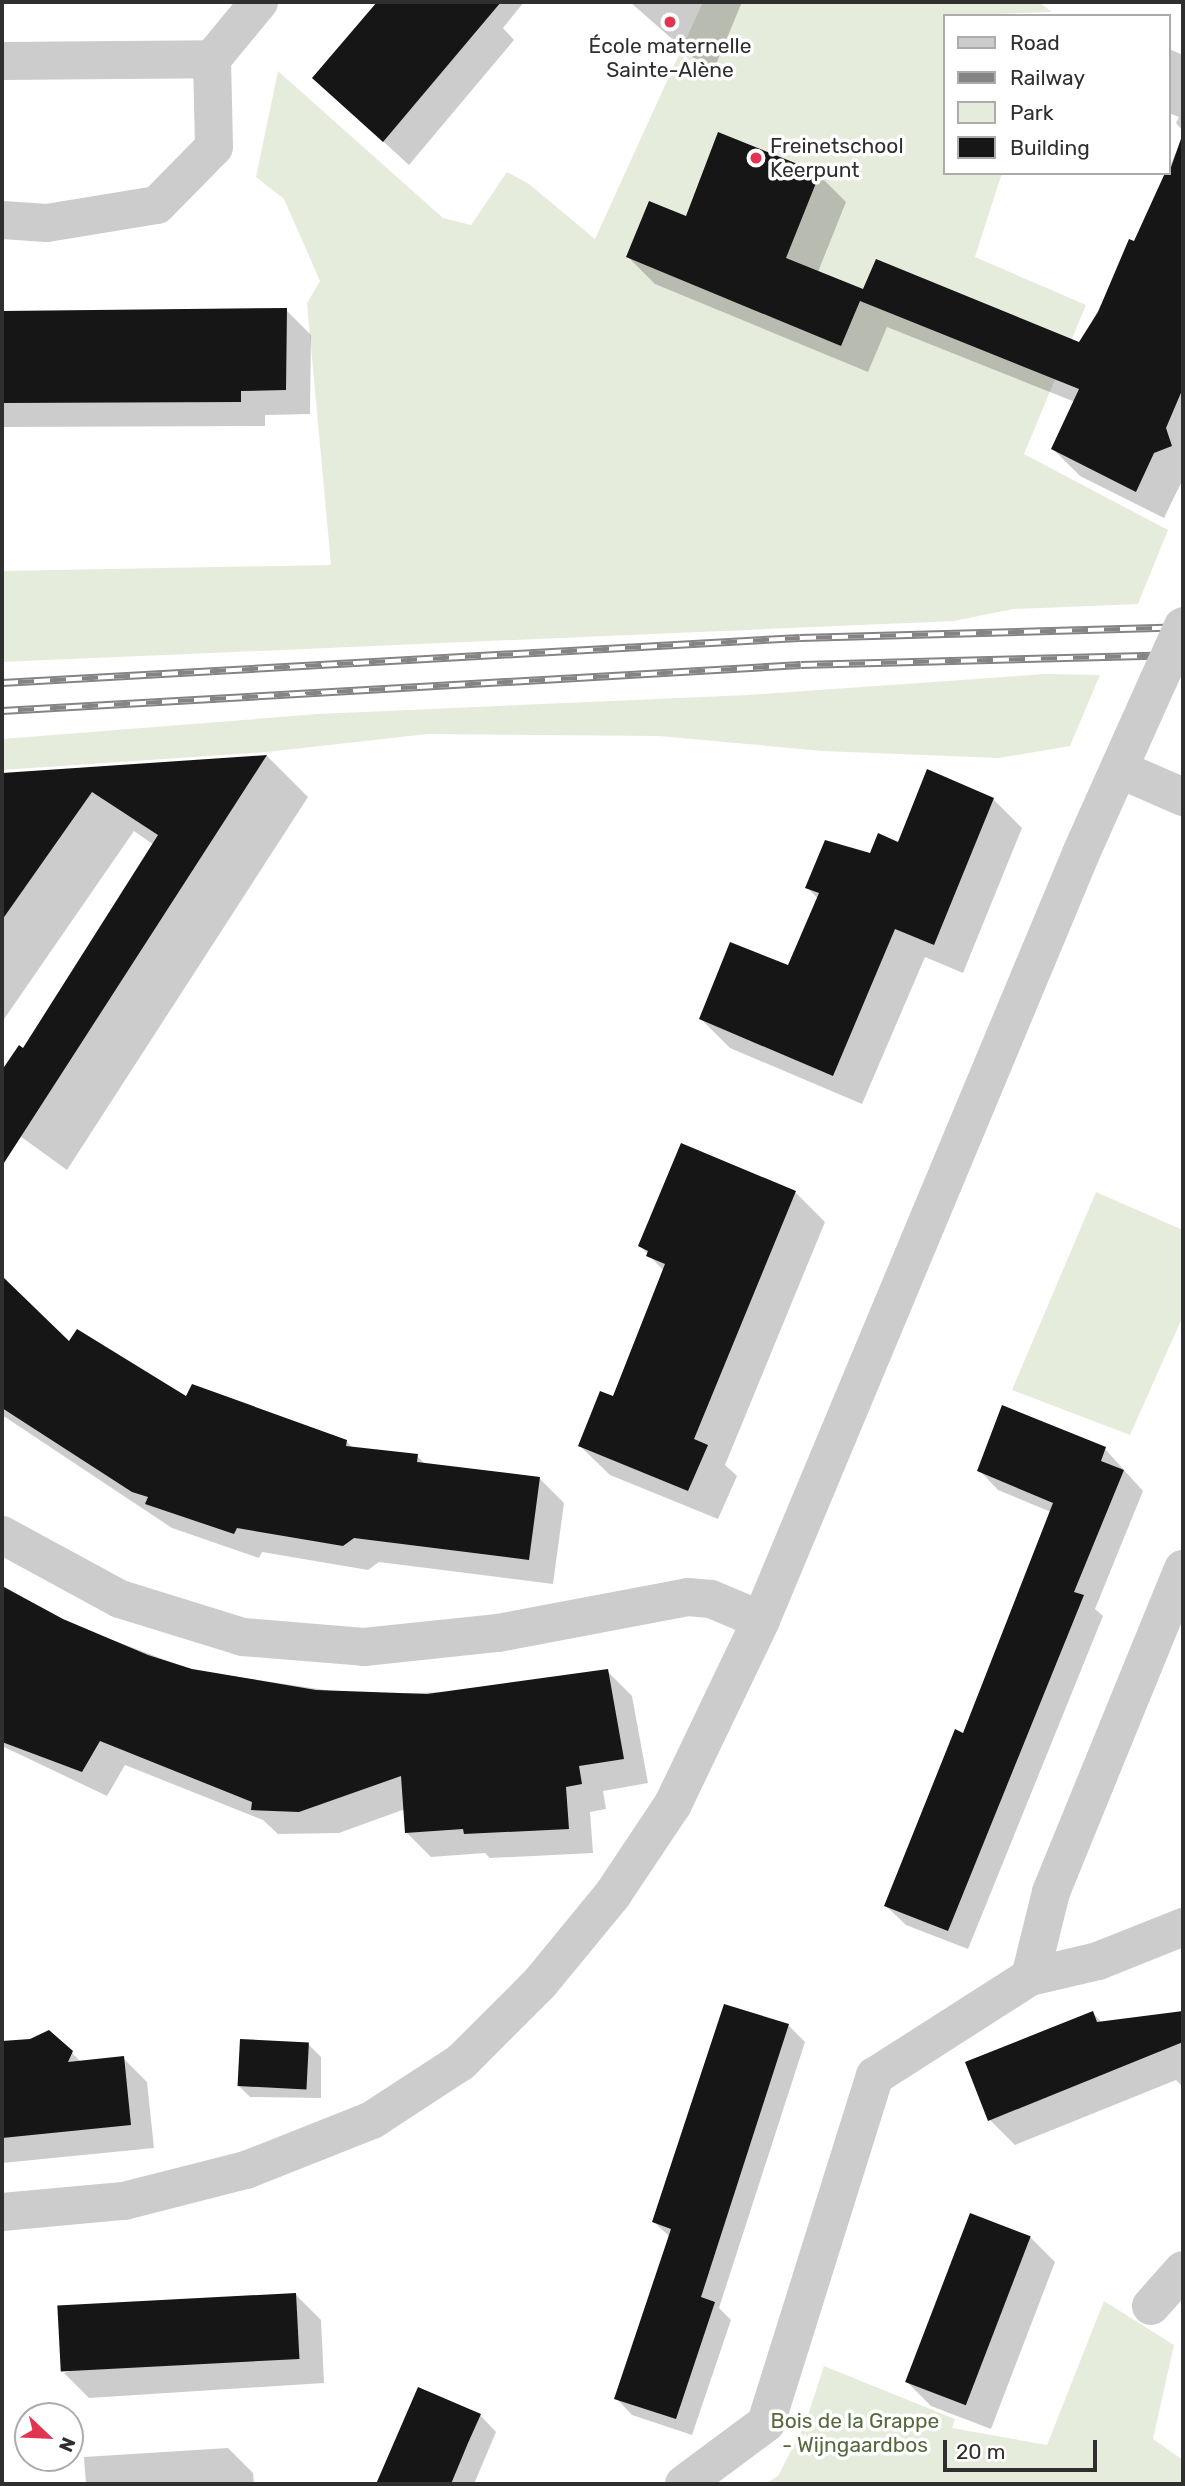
<!DOCTYPE html>
<meta charset="utf-8">
<style>
body{margin:0}
#map{position:relative;width:1185px;height:2486px;overflow:hidden;background:#fff;font-family:Rubik,sans-serif}
div>[style]{position:absolute}
.green>*{inset:0;background:#e6ecdc}
.shadow>*{inset:0;background:#0003}
.building>*{inset:0;background:#161616;transform-origin:0 0}
.minor>*{height:38px;margin:-19px;padding:0 19px;transform-origin:19px;border-radius:19px;background:#ccc}
.rail>*{height:8px;margin-top:-4px;transform-origin:0;background:repeating-linear-gradient(90deg,#fff 0 16px,#848484 0 32px);box-sizing:border-box;border-block:2px solid #848484}
.minor-bridge>*{height:38px;margin:-19px;padding:0 19px;transform-origin:19px;border-radius:19px;background:#ccc}
.dots>*{width:19px;height:19px;translate:-50% -50%;box-sizing:border-box;border:4px solid #fff;border-radius:50%}
span{translate:-50% -50%;white-space:nowrap;text-align:center;line-height:1.15;-webkit-text-stroke:7px #fff;paint-order:stroke}
.poi-label{font-size:21px;color:#2f2f2f}
.left{translate:0 -50%;text-align:left}
.park-label{font-size:21px;color:#56693d}
.frame{position:absolute;inset:0;border:4px solid #2f2f2f;pointer-events:none}
.legend{position:absolute;left:943px;top:14px;width:228px;height:161px;box-sizing:border-box;background:#fff;border:2px solid #acacac;margin:0;padding:9px 12px;list-style:none;font-size:21px;color:#2f2f2f}
.legend li{display:flex;align-items:center;gap:14px;height:35px}
.legend b{width:35px;border:2px solid #acacac}
.north{position:absolute;left:14px;top:2402px;width:70px;height:70px;box-sizing:border-box;background:#fff;border:2px solid #acacac;border-radius:50%;rotate:113deg;font-size:19px;font-weight:700;line-height:28px;text-align:center;color:#2f2f2f}
.north::after{content:'';display:block;margin:auto;width:24px;height:32px;background:#e23451;clip-path:polygon(50% 0,100% 100%,50% 72%,0 100%)}
.scale{position:absolute;left:943px;top:2440px;width:154px;height:32px;box-sizing:border-box;border:4px solid #2f2f2f;border-top:0;padding-left:9px;font-size:21px;line-height:24px;white-space:nowrap;color:#2f2f2f;-webkit-text-stroke:5px #fff;paint-order:stroke}
</style>
<div id="map">
<div class="green">
<i style="clip-path:polygon(703px 2px,1039px 2px,1052px 12px,945px 16px,945px 173px,1002px 173px,975px 257px,1086px 305px,1024px 454px,1168px 530px,1138px 604px,1013px 609px,954px 621px,2px 662px,2px 571px,331px 565px,307px 303px,320px 281px,284px 199px,256px 177px,278px 71px,443px 218px,471px 225px,507px 172px,529px 184px,595px 239px)"></i>
<i style="clip-path:polygon(1045px 674px,1100px 675px,1070px 746px,999px 758px,823px 751px,659px 736px,428px 734px,267px 752px,2px 770px,2px 739px,318px 714px,748px 695px)"></i>
<i style="clip-path:polygon(1096px 1192px,1183px 1230px,1183px 1316px,1130px 1435px,1012px 1390px)"></i>
<i style="clip-path:polygon(1104px 2301px,1174px 2345px,1153px 2439px,1183px 2460px,1183px 2484px,765px 2484px,778px 2476px,805px 2424px,824px 2366px,955px 2419px,952px 2428px,1047px 2445px)"></i>
</div>
<div class="shadow">
<i style="clip-path:polygon(380px 2px,524px 2px,503px 28px,514px 40px,409px 165px,314px 78px)"></i>
<i style="clip-path:polygon(630px 2px,742px 2px,712px 74px)"></i>
<i style="clip-path:polygon(1169px 49px,1183px 55px,1183px 131px,1176px 123px,1179px 117px,1169px 113px)"></i>
<i style="clip-path:polygon(719px 134px,819px 175px,846px 202px,818px 272px,864px 292px,1079px 345px,1135px 243px,1183px 137px,1183px 479px,1164px 518px,1080px 476px,1053px 449px,1075px 402px,887px 327px,868px 372px,655px 284px,628px 257px,687px 218px)"></i>
<i style="clip-path:polygon(286px 310px,311px 335px,310px 414px,265px 415px,265px 426px,2px 427px,2px 312px)"></i>
<i style="clip-path:polygon(267px 756px,308px 797px,67px 1170px,2px 1123px,2px 1065px,6px 1068px,23px 1050px,154px 845px,134px 831px,2px 1022px,2px 774px)"></i>
<i style="clip-path:polygon(993px 799px,1022px 828px,963px 973px,925px 957px,862px 1104px,730px 1048px,701px 1019px,789px 968px,818px 899px,807px 887px)"></i>
<i style="clip-path:polygon(795px 1192px,825px 1222px,725px 1465px,737px 1476px,718px 1519px,610px 1475px,580px 1446px,614px 1398px,664px 1271px,640px 1246px)"></i>
<i style="clip-path:polygon(2px 1288px,69px 1343px,187px 1399px,346px 1441px,354px 1449px,417px 1456px,426px 1465px,539px 1478px,564px 1503px,553px 1584px,379px 1562px,368px 1570px,262px 1552px,259px 1558px,172px 1528px,2px 1415px)"></i>
<i style="clip-path:polygon(1105px 1449px,1143px 1491px,1095px 1609px,1103px 1616px,968px 1949px,906px 1925px,886px 1906px,964px 1735px,1051px 1512px,998px 1490px,979px 1470px)"></i>
<i style="clip-path:polygon(2px 1585px,62px 1621px,192px 1670px,358px 1695px,475px 1691px,607px 1671px,632px 1696px,648px 1783px,603px 1791px,606px 1809px,590px 1812px,593px 1853px,490px 1858px,485px 1853px,431px 1857px,406px 1832px,405px 1809px,339px 1833px,278px 1834px,263px 1820px,125px 1765px,107px 1796px,2px 1746px)"></i>
<i style="clip-path:polygon(726px 2006px,789px 2026px,805px 2042px,719px 2308px,731px 2320px,692px 2435px,632px 2415px,616px 2398px,670px 2237px,654px 2222px)"></i>
<i style="clip-path:polygon(1093px 2013px,1102px 2023px,1183px 2013px,1183px 2087px,1176px 2080px,1015px 2145px,990px 2120px)"></i>
<i style="clip-path:polygon(309px 2045px,321px 2057px,321px 2098px,250px 2097px,238px 2085px)"></i>
<i style="clip-path:polygon(2px 2051px,71px 2052px,81px 2062px,123px 2058px,147px 2082px,154px 2148px,2px 2163px)"></i>
<i style="clip-path:polygon(1030px 2237px,1055px 2262px,991px 2429px,931px 2406px,906px 2381px)"></i>
<i style="clip-path:polygon(296px 2295px,321px 2320px,324px 2383px,89px 2398px,64px 2373px)"></i>
<i style="clip-path:polygon(419px 2389px,480px 2415px,496px 2432px,474px 2484px,380px 2484px)"></i>
<i style="clip-path:polygon(228px 2448px,253px 2473px,254px 2484px,86px 2484px,84px 2457px)"></i>
</div>
<div class="building">
<i style="clip-path:polygon(377px 2px,501px 2px,383px 142px,312px 78px)"></i>
<i style="clip-path:polygon(718px 132px,820px 173px,786px 258px,863px 289px,876px 259px,1079px 342px,1098px 312px,1129px 239px,1134px 241px,1165px 173px,1169px 173px,1183px 133px,1183px 388px,1166px 428px,1172px 446px,1154px 453px,1136px 492px,1051px 449px,1079px 389px,860px 301px,841px 346px,626px 257px,649px 201px,686px 216px)"></i>
<i style="clip-path:polygon(287px 308px,286px 390px,241px 391px,241px 402px,2px 403px,2px 311px)"></i>
<i style="clip-path:polygon(267px 755px,2px 1166px,2px 1070px,19px 1045px,23px 1048px,158px 835px,92px 792px,2px 920px,2px 773px)"></i>
<i style="clip-path:polygon(927px 769px,994px 798px,934px 945px,895px 929px,833px 1076px,699px 1019px,730px 942px,788px 965px,819px 893px,805px 888px,825px 840px,870px 853px,878px 833px,898px 842px)"></i>
<i style="clip-path:polygon(681px 1143px,796px 1191px,694px 1439px,708px 1445px,688px 1491px,578px 1446px,600px 1391px,613px 1396px,665px 1264px,646px 1256px,648px 1251px,638px 1246px)"></i>
<i style="clip-path:polygon(2px 1276px,69px 1341px,77px 1329px,186px 1396px,192px 1384px,347px 1440px,346px 1446px,418px 1454px,417px 1462px,540px 1477px,529px 1560px,354px 1538px,343px 1546px,237px 1528px,234px 1534px,145px 1504px,148px 1497px,132px 1492px,2px 1408px)"></i>
<i style="clip-path:polygon(1002px 1405px,1106px 1447px,1101px 1461px,1124px 1470px,1074px 1592px,1084px 1595px,948px 1931px,884px 1906px,955px 1729px,963px 1733px,1053px 1503px,977px 1471px)"></i>
<i style="clip-path:polygon(2px 1586px,63px 1619px,148px 1655px,192px 1669px,316px 1690px,427px 1694px,608px 1669px,624px 1759px,579px 1766px,582px 1784px,566px 1787px,569px 1829px,464px 1834px,463px 1829px,405px 1833px,401px 1776px,299px 1812px,251px 1810px,252px 1802px,100px 1741px,82px 1772px,2px 1742px)"></i>
<i style="clip-path:polygon(724px 2004px,789px 2024px,701px 2297px,715px 2302px,676px 2419px,614px 2399px,671px 2229px,652px 2222px)"></i>
<i style="clip-path:polygon(1093px 2011px,1097px 2022px,1183px 2011px,1183px 2042px,988px 2121px,965px 2062px)"></i>
<i style="clip-path:polygon(49px 2030px,73px 2051px,68px 2062px,124px 2056px,131px 2125px,2px 2138px,2px 2041px,30px 2039px)"></i>
<i style="left:240px;top:2039px;width:69px;height:47px;rotate:3deg"></i>
<i style="left:970px;top:2213px;width:65px;height:181px;rotate:21deg"></i>
<i style="left:296px;top:2293px;width:66px;height:239px;rotate:87deg"></i>
<i style="clip-path:polygon(418px 2387px,481px 2414px,468px 2443px,451px 2484px,376px 2484px)"></i>
</div>
<div class="minor">
<i style="left:2px;top:61px;width:210px;rotate:-0.5deg"></i>
<i style="left:2px;top:220px;width:45px;rotate:3.8deg"></i>
<i style="left:47px;top:223px;width:111px;rotate:-9.3deg"></i>
<i style="left:157px;top:205px;width:81px;rotate:-45.5deg"></i>
<i style="left:214px;top:147px;width:88px;rotate:-91.3deg"></i>
<i style="left:212px;top:59px;width:74px;rotate:-50.5deg"></i>
<i style="left:1119px;top:769px;width:70px;rotate:23.6deg"></i>
<i style="left:2px;top:1535px;width:134px;rotate:28.5deg"></i>
<i style="left:120px;top:1599px;width:129px;rotate:17.2deg"></i>
<i style="left:243px;top:1637px;width:121px;rotate:4.7deg"></i>
<i style="left:364px;top:1647px;width:135px;rotate:-6deg"></i>
<i style="left:498px;top:1633px;width:193px;rotate:-10.7deg"></i>
<i style="left:688px;top:1597px;width:23px;rotate:5deg"></i>
<i style="left:711px;top:1599px;width:54px;rotate:22.8deg"></i>
<i style="left:1030px;top:1977px;width:88px;rotate:-76.1deg"></i>
<i style="left:1051px;top:1892px;width:349px;rotate:-67.8deg"></i>
<i style="left:2px;top:2212px;width:122px;rotate:-5.2deg"></i>
<i style="left:124px;top:2201px;width:126px;rotate:-14.3deg"></i>
<i style="left:246px;top:2170px;width:136px;rotate:-21.6deg"></i>
<i style="left:372px;top:2120px;width:106px;rotate:-33.1deg"></i>
<i style="left:461px;top:2062px;width:112px;rotate:-45deg"></i>
<i style="left:540px;top:1983px;width:115px;rotate:-50.6deg"></i>
<i style="left:613px;top:1894px;width:108px;rotate:-56.3deg"></i>
<i style="left:673px;top:1804px;width:204px;rotate:-64.4deg"></i>
<i style="left:761px;top:1620px;width:833px;rotate:-67.34deg"></i>
<i style="left:1082px;top:851px;width:188px;rotate:-65.9deg"></i>
<i style="left:1151px;top:2306px;width:48px;rotate:-48.4deg"></i>
<i style="left:684px;top:2484px;width:102px;rotate:-36.6deg"></i>
<i style="left:766px;top:2423px;width:364px;rotate:-72.6deg"></i>
<i style="left:875px;top:2076px;width:184px;rotate:-32.6deg"></i>
<i style="left:1030px;top:1977px;width:70px;rotate:-13.2deg"></i>
<i style="left:1098px;top:1961px;width:92px;rotate:-21.8deg"></i>
</div>
<div class="rail">
<i style="left:2px;top:683px;width:799px;rotate:-3.23deg"></i>
<i style="left:800px;top:638px;width:383px;rotate:-1.6deg"></i>
<i style="left:2px;top:711px;width:800px;rotate:-3.29deg"></i>
<i style="left:801px;top:665px;width:382px;rotate:-1.5deg"></i>
</div>
<div class="minor-bridge">
<i style="left:1159px;top:679px;width:58px;rotate:-65.6deg"></i>
</div>
<div class="dots">
<i style="left:670px;top:22px;background:#e23451"></i>
<i style="left:756px;top:158px;background:#e23451"></i>
</div>
<div class="poi-label">
<span style="left:670px;top:58px">École maternelle<br>Sainte-Alène</span>
<span class="left" style="left:770px;top:158px">Freinetschool<br>Keerpunt</span>
</div>
<div class="park-label">
<span style="left:855px;top:2433px">Bois de la Grappe<br>- Wijngaardbos</span>
</div>
<div class="frame"></div>
<ul class="legend">
<li><b style="height:9px;background:#ccc"></b>Road</li>
<li><b style="height:9px;background:#848484"></b>Railway</li>
<li><b style="height:19px;background:#e6ecdc"></b>Park</li>
<li><b style="height:19px;background:#161616"></b>Building</li>
</ul>
<div class="north">N</div>
<div class="scale">20 m</div>
</div>
